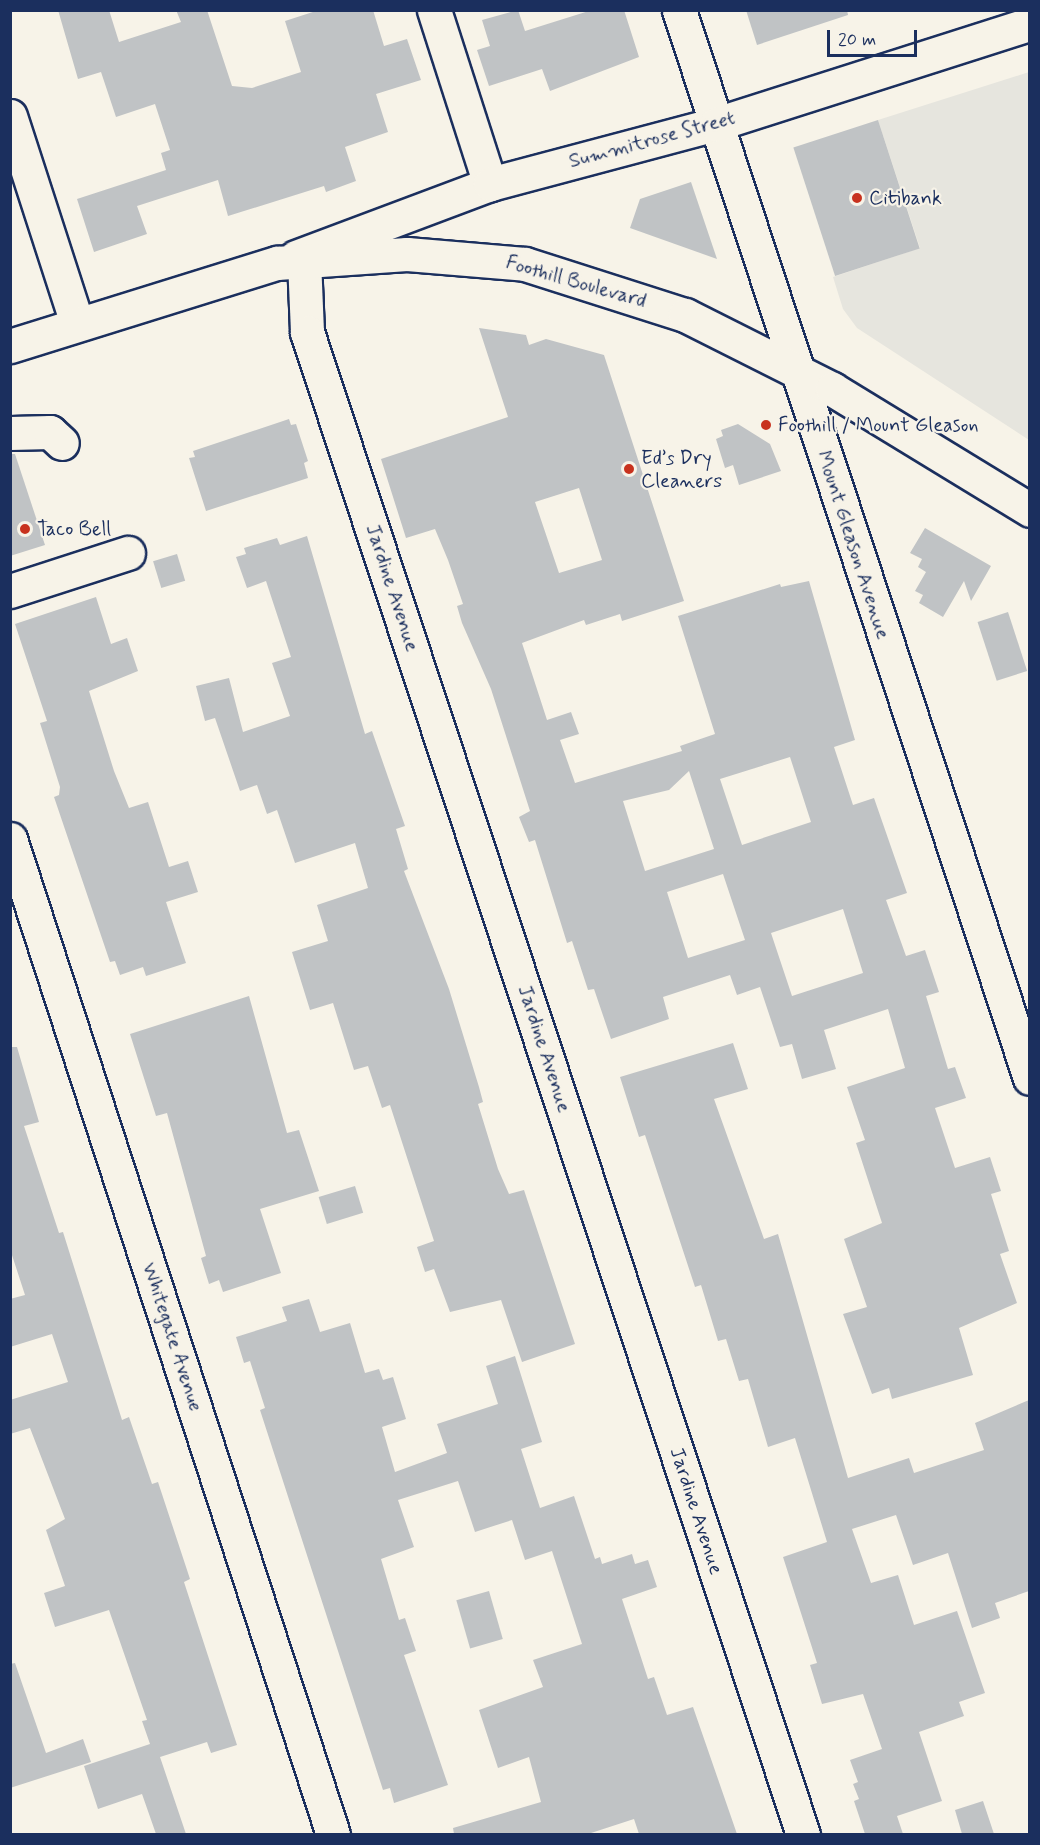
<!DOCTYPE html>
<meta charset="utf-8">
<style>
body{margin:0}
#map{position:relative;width:1040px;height:1845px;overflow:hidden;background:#f7f3e8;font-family:Mynerve,sans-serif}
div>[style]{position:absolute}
.built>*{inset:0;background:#e6e5de}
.building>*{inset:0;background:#c0c3c5;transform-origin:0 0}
.roads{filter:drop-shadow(2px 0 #1b2f5e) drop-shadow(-2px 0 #1b2f5e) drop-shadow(0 2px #1b2f5e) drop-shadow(0 -2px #1b2f5e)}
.minor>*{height:33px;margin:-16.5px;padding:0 16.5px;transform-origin:16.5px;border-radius:16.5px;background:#f7f3e8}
.major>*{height:33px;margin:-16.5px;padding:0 16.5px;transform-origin:16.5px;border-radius:16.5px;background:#f7f3e8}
.dots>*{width:16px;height:16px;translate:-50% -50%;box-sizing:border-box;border:3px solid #f7f3e8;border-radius:50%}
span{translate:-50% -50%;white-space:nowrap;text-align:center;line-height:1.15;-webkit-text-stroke:4.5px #f7f3e8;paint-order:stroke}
.street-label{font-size:20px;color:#1b2f5e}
.poi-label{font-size:20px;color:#1b2f5e}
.left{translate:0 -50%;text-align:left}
.frame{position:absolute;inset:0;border:12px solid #1b2f5e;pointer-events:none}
.scale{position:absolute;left:827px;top:30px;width:90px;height:27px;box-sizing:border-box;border:3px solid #1b2f5e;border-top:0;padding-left:8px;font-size:18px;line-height:21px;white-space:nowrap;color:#1b2f5e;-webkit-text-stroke:4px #f7f3e8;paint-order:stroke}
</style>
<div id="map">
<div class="built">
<i style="clip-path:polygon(1029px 72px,1029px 440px,857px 328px,843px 309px,833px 277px,920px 248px,878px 120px)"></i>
</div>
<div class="building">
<i style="clip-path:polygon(58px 10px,109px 10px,119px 42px,181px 22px,176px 10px,207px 10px,232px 86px,252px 88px,301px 72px,285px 21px,319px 10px,373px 10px,384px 46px,407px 39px,421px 80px,376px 94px,388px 132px,345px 147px,356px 181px,326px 192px,324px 186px,228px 216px,218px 180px,137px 206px,147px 234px,94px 252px,77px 199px,166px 170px,161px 153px,170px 150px,155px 104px,116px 117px,101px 72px,78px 79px)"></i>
<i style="clip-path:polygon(518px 10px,525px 31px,592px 10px,624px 10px,639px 57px,550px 91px,542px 69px,489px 86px,477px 50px,490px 46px,482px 20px)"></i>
<i style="clip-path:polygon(746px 10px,847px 10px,848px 15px,757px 45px)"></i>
<i style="left:878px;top:120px;width:135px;height:89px;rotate:72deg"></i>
<i style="clip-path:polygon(691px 182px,717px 259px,630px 228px,640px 199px)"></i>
<i style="clip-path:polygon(evenodd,479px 328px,526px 335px,529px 345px,546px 339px,604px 355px,684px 601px,622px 621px,620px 614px,586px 625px,584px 620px,522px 643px,547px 720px,571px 712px,579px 734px,560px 740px,575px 783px,682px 751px,680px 746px,715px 734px,678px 616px,780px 584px,781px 587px,809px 581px,855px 740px,834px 747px,853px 805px,874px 798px,907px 893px,886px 900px,906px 956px,925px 950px,939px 992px,926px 996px,948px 1069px,955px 1067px,966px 1098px,935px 1108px,955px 1168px,990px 1157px,1001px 1191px,991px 1194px,1009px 1251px,1000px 1254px,1017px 1303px,959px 1328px,973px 1375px,892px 1399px,889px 1388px,872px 1394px,843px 1314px,867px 1307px,844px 1239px,882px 1223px,856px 1143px,865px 1140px,847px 1087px,905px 1068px,888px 1009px,824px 1030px,836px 1069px,802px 1079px,792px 1044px,780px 1047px,760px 987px,737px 995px,730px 975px,663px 997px,669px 1019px,611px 1039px,594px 989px,588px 990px,572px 941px,567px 943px,535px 840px,529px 842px,519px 817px,530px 811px,491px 689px,462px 623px,457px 606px,463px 604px,448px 560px,435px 529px,406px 538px,381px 459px,508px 417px,479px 328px,579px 488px,602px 560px,559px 573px,535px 502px,579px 488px,479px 328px,790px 757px,811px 822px,742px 845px,720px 779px,790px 757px,479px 328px,689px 771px,714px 849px,645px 871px,623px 801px,669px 790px,689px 771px,479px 328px,723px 874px,745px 940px,688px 958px,667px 892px,723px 874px,479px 328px,843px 909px,863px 973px,792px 996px,771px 933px,843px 909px)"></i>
<i style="clip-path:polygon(289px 419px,291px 425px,296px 424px,308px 461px,304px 463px,308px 478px,206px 511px,189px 458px,195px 457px,193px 451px)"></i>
<i style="clip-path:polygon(738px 424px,770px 444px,781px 471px,739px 485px,733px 465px,725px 468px,716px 439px,723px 436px,721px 430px)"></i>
<i style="clip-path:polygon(10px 454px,15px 454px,45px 545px,10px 556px)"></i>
<i style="clip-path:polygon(925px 528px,991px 566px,971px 601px,964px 581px,943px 617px,919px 603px,923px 595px,915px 591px,926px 572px,918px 567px,922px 559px,910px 553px)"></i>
<i style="clip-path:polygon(307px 536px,365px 734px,372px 731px,405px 826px,396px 829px,408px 869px,404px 871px,449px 989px,479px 1087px,483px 1102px,478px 1104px,498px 1169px,509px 1194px,524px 1190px,575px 1344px,522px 1362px,501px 1300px,450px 1312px,434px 1269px,425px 1272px,417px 1247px,434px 1241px,390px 1105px,382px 1108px,368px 1066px,354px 1070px,333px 1003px,310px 1010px,292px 952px,328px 941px,317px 905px,368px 888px,355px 843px,295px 863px,277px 810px,267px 814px,257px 785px,240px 791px,215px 718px,205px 721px,196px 686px,229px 678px,243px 732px,290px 716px,272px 663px,291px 657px,266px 581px,247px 588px,236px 557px,246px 554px,244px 548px,277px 538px,280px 545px)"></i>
<i style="left:177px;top:554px;width:28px;height:25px;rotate:73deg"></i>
<i style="clip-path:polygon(96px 597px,111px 644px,127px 638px,138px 671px,89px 691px,114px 771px,129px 808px,148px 802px,169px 867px,188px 861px,198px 892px,166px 902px,186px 963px,146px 976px,143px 967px,120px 975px,115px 961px,110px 962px,54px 797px,59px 795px,60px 787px,40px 723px,47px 721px,15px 624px)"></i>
<i style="left:1008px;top:612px;width:62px;height:32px;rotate:72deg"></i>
<i style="clip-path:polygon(249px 996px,287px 1133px,299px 1130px,319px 1191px,260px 1209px,281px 1273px,223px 1292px,219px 1280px,209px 1284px,201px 1258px,206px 1256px,167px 1113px,156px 1116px,130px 1034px)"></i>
<i style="clip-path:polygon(733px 1043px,748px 1089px,714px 1099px,764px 1239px,778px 1234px,848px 1478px,909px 1458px,914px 1473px,984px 1450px,975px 1423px,1029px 1400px,1029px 1591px,995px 1603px,1000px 1618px,972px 1628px,948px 1553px,913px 1565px,896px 1515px,852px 1529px,871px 1583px,898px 1575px,914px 1625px,957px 1611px,985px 1693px,959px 1702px,964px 1716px,919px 1732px,942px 1801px,897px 1816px,903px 1834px,865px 1834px,854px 1801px,859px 1799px,853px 1784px,858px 1782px,850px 1760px,882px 1749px,863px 1694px,822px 1704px,810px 1665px,817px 1663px,783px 1557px,827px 1542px,795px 1438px,768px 1447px,748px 1379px,739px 1381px,726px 1339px,718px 1341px,701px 1285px,695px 1287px,645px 1135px,639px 1137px,620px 1077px)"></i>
<i style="clip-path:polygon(10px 1047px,17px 1047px,39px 1122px,24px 1126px,59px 1233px,63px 1232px,122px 1420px,129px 1417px,152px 1484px,158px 1482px,190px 1579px,184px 1582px,237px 1745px,211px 1753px,207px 1742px,160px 1757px,186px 1834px,156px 1834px,142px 1794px,98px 1809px,84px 1766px,150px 1744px,142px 1721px,147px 1720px,109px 1610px,55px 1627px,44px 1593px,65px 1586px,46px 1530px,65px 1519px,30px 1428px,10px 1434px,10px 1400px,68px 1382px,52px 1334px,10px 1347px,10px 1299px,25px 1295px,10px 1249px)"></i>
<i style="left:355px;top:1186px;width:28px;height:38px;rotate:73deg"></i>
<i style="clip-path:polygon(309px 1299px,320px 1332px,350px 1323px,365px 1373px,379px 1369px,383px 1380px,393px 1377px,406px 1419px,382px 1427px,395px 1472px,447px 1453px,437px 1424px,498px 1404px,486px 1366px,515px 1356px,542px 1442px,521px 1449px,540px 1508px,574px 1496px,595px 1559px,600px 1557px,602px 1564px,632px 1554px,635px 1564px,648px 1560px,657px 1587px,622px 1599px,648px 1679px,654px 1677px,667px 1715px,693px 1707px,737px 1834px,639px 1834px,634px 1819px,588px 1834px,454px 1834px,453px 1828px,541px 1802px,529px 1757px,498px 1768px,479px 1710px,543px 1687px,533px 1660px,582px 1644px,552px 1551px,525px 1560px,512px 1520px,475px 1532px,458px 1481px,398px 1500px,414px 1547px,381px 1559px,399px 1620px,405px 1618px,416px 1651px,404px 1655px,448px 1785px,394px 1803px,390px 1788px,383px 1790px,260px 1410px,265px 1408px,250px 1361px,244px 1363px,236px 1337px,287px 1321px,282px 1307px)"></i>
<i style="left:489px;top:1591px;width:50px;height:34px;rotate:74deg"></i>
<i style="clip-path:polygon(15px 1663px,46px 1753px,83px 1739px,91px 1762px,10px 1788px,10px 1664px)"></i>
<i style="clip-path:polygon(983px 1801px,994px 1834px,962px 1834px,955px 1810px)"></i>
</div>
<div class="roads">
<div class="minor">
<i style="left:434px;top:10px;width:183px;rotate:72.2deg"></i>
<i style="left:679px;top:10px;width:1124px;rotate:71.81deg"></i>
<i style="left:10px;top:116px;width:219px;rotate:72.1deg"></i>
<i style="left:296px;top:257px;width:207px;rotate:-20.6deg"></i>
<i style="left:490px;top:184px;width:234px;rotate:-14.9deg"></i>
<i style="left:716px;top:124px;width:330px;rotate:-17.7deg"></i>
<i style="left:304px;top:260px;width:72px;rotate:87.6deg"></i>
<i style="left:307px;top:332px;width:1582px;rotate:71.73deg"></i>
<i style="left:10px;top:433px;width:40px;rotate:-1.4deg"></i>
<i style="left:50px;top:432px;width:16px;rotate:43deg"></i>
<i style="left:10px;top:591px;width:124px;rotate:-17.9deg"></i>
<i style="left:10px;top:839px;width:1046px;rotate:72.02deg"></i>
</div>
<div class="major">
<i style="left:10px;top:346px;width:280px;rotate:-17.3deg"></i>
<i style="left:277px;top:263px;width:130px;rotate:-4deg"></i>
<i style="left:407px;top:254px;width:118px;rotate:4.8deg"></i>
<i style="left:525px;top:264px;width:168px;rotate:17.7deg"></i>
<i style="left:685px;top:315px;width:165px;rotate:26.7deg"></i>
<i style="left:832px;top:389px;width:232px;rotate:31.4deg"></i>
</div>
</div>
<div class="dots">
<i style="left:857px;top:198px;background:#c8321e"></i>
<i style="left:766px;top:425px;background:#c8321e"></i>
<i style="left:629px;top:469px;background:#c8321e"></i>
<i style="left:25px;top:529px;background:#c8321e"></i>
</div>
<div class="street-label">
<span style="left:652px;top:140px;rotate:-15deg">Summitrose Street</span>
<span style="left:576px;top:282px;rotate:16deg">Foothill Boulevard</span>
<span style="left:853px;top:545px;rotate:72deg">Mount Gleason Avenue</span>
<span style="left:392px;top:588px;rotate:72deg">Jardine Avenue</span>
<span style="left:544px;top:1049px;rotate:72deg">Jardine Avenue</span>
<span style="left:172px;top:1337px;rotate:72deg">Whitegate Avenue</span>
<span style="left:696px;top:1511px;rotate:72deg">Jardine Avenue</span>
</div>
<div class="poi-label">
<span class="left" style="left:869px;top:198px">Citibank</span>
<span class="left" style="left:778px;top:425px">Foothill / Mount Gleason</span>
<span class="left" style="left:641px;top:470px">Ed’s Dry<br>Cleaners</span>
<span class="left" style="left:37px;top:529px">Taco Bell</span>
</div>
<div class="frame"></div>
<div class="scale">20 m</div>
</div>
